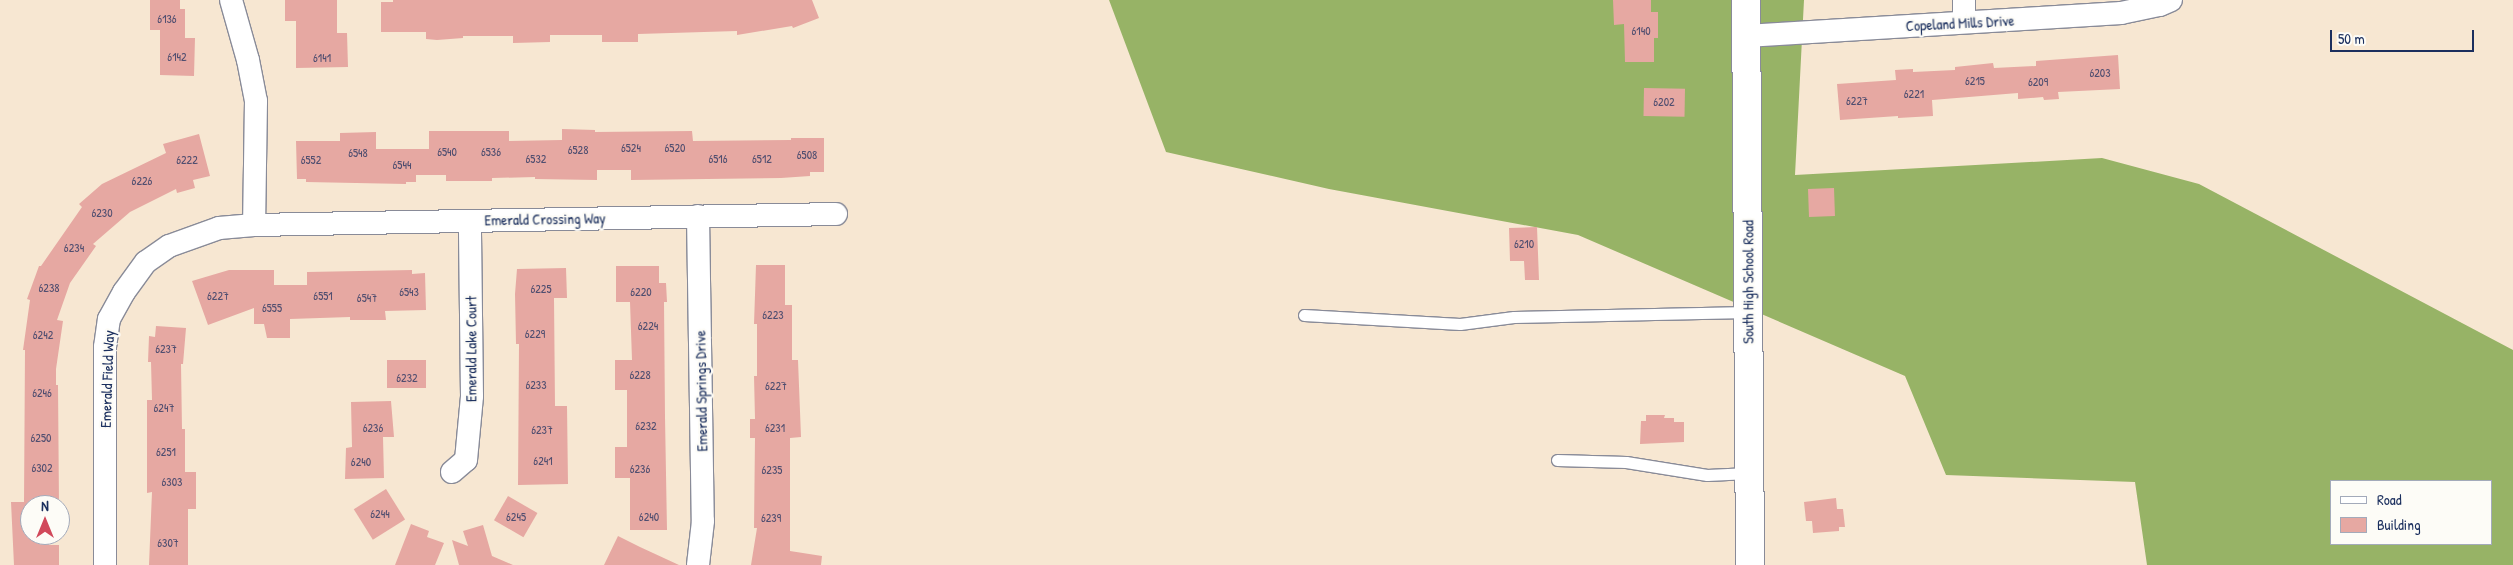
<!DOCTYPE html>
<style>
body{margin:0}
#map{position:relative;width:2513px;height:565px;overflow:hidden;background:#f7e7d2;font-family:"Patrick Hand",sans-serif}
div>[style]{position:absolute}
.forest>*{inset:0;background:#97b366}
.building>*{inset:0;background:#e6a8a2;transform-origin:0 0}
.roads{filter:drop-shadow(1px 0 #898b98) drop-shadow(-1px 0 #898b98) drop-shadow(0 1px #898b98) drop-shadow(0 -1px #898b98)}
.lane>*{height:11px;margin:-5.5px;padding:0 5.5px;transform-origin:5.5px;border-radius:5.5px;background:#fff}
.street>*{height:22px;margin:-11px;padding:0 11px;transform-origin:11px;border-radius:11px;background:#fff}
.secondary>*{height:28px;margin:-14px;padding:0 14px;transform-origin:14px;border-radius:14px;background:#fff}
span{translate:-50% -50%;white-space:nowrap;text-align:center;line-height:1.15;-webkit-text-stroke:4.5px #fdfcf7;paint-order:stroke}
.number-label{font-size:12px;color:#4e4d6f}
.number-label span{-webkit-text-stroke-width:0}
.street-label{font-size:15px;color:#1b2f5e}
.legend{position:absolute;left:2330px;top:480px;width:162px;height:65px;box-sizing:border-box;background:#fdfcf7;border:1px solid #a3aaba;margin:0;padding:6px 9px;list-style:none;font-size:15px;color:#1b2f5e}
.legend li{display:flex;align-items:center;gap:10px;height:25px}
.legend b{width:25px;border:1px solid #a3aaba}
.north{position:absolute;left:20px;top:495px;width:50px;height:50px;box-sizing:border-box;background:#fdfcf7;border:1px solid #a3aaba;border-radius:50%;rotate:0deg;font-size:14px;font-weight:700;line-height:20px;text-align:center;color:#1b2f5e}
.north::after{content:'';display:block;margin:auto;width:18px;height:22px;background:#d1495b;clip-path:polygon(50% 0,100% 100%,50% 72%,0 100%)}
.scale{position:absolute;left:2330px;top:30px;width:144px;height:22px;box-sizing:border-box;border:2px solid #1b2f5e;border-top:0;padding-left:6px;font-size:15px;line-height:18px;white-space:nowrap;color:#1b2f5e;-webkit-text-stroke:4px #fdfcf7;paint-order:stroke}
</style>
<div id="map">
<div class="forest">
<i style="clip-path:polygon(evenodd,1109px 0,1804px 0,1795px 175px,2102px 158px,2199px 184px,2513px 350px,2513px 565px,2147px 565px,2135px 482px,1946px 475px,1905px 376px,1578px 235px,1329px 189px,1166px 152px,1109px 0,2332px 481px,2492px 481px,2492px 544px,2332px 544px,2332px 481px)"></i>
</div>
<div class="building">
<i style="clip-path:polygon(150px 0,180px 0,180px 9px,185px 9px,185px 38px,195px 38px,194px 76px,160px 75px,160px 30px,150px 30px)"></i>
<i style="clip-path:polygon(285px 0,337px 0,337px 33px,347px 33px,348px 67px,296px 68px,296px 21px,285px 21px)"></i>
<i style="clip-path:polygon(393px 0,812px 0,819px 18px,793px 28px,792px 26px,737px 35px,737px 31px,638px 34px,638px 42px,602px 42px,602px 35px,550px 35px,550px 42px,513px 43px,513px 36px,463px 36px,463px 38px,437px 40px,426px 39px,426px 32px,381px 32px,381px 2px,393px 2px)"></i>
<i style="clip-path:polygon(1613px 0,1651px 0,1651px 12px,1658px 12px,1658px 38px,1654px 38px,1654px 62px,1625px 62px,1624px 24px,1614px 25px)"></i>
<i style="clip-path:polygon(2118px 55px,2120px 89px,2058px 92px,2059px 99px,2044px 100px,2043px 97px,2018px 99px,2018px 93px,1932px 100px,1933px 116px,1898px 118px,1898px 116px,1840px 120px,1837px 84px,1896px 80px,1895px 70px,1913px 69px,1913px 72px,1955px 70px,1955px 67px,1993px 63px,1994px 68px,2036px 66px,2036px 61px)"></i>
<i style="left:1644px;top:88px;width:41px;height:28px;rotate:1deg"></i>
<i style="clip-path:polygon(562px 129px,595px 130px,595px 132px,692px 131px,693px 141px,791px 140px,791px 138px,824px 138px,824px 172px,810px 172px,810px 176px,781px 178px,631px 180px,631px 170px,597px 170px,597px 180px,535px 179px,535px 177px,492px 178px,492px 181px,446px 181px,446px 175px,416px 175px,416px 182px,406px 182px,406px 184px,306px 182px,306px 179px,297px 179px,296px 141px,340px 141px,340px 133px,376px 132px,376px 149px,429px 149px,429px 131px,509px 131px,509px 141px,562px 140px)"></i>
<i style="clip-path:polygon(199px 134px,210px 176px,193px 180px,195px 188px,177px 193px,176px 189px,130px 212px,93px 244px,96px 246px,70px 283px,57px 320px,63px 321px,56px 369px,56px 385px,58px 385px,59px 505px,30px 505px,30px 535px,49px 535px,49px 545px,59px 545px,59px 565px,14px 565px,11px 502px,24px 502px,25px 350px,23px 350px,30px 300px,27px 299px,39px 266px,41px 266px,82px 207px,79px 204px,102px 184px,166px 153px,163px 144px)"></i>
<i style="left:1834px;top:188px;width:28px;height:26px;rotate:88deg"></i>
<i style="clip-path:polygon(1537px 227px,1539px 280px,1525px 280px,1524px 261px,1510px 261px,1509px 228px)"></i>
<i style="clip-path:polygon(756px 265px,785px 265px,785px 305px,792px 305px,792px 360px,798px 360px,801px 437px,790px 438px,790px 551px,822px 556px,821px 565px,751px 565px,757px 528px,754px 528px,755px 438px,750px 438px,750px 419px,755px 419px,754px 376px,757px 376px,757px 324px,754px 324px)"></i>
<i style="clip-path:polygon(616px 266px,659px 266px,659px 283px,666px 283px,667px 302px,664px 302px,665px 417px,667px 530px,630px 530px,630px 478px,615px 478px,615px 447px,627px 447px,627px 390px,615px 390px,615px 360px,632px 360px,630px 302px,616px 302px)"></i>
<i style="clip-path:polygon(566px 268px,567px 298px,554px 298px,555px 406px,567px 406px,568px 484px,518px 485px,519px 344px,516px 344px,515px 294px,517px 269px)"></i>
<i style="clip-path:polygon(229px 270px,274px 270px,274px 285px,307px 285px,307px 272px,412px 270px,412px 274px,425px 273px,426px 310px,385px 311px,386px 320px,350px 320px,350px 317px,290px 319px,290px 338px,267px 338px,264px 324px,254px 324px,254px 308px,208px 325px,192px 281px)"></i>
<i style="clip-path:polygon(156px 326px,186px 328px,183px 364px,181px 364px,182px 429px,185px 429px,185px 472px,196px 472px,196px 509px,188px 509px,188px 565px,149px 565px,152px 492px,147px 493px,147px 400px,152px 400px,151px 362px,148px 362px,149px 336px,155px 337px)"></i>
<i style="left:387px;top:360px;width:39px;height:28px"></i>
<i style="clip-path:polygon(391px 401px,394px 437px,383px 437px,384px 478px,345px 479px,346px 448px,352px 447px,351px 402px)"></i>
<i style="clip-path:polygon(1646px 415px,1665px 415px,1664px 418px,1674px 418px,1674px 422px,1684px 422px,1684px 442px,1640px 444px,1641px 421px,1646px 421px)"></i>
<i style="left:386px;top:489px;width:36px;height:38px;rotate:58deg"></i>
<i style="left:508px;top:496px;width:34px;height:28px;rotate:30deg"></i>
<i style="clip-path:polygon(1836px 498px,1837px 509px,1843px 509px,1845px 527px,1839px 527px,1839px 531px,1813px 533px,1812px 521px,1806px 521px,1804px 502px)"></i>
<i style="clip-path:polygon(411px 524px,429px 531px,427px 537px,444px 543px,435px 565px,395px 565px)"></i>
<i style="clip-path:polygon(483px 525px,492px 556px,513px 565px,459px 565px,452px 540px,468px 546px,463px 531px)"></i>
<i style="clip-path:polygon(618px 536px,640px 547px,679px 565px,604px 565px)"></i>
</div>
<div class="roads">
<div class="lane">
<i style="left:1304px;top:315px;width:156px;rotate:3.3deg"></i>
<i style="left:1460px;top:324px;width:54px;rotate:-7.4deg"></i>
<i style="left:1514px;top:317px;width:234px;rotate:-1.2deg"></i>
<i style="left:1557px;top:460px;width:69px;rotate:1.7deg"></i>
<i style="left:1626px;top:462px;width:82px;rotate:9.1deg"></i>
<i style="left:1707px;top:475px;width:42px;rotate:-2.7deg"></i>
</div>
<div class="street">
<i style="left:231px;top:0;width:62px;rotate:74.2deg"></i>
<i style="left:248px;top:60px;width:42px;rotate:79deg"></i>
<i style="left:256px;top:101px;width:124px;rotate:90.9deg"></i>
<i style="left:1964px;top:0;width:22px;rotate:90deg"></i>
<i style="left:1746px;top:36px;width:376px;rotate:-3.5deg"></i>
<i style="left:2121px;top:13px;width:40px;rotate:-12deg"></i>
<i style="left:2160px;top:5px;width:12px;rotate:-24deg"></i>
<i style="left:698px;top:216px;width:305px;rotate:89.1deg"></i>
<i style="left:703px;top:521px;width:44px;rotate:96.5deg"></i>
<i style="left:452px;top:472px;width:18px;rotate:-41deg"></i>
<i style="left:466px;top:460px;width:64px;rotate:-84.6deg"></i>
<i style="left:472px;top:396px;width:175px;rotate:-90.7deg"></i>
<i style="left:105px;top:565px;width:218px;rotate:-90deg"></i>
<i style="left:105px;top:347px;width:28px;rotate:-82deg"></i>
<i style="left:109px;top:319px;width:31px;rotate:-61deg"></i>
<i style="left:124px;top:292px;width:37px;rotate:-54deg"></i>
<i style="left:146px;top:262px;width:28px;rotate:-35deg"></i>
<i style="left:169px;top:246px;width:53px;rotate:-19.8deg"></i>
<i style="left:219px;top:228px;width:35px;rotate:-5deg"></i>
<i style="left:254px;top:225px;width:582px;rotate:-1.08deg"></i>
</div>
<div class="secondary">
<i style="left:1746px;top:0;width:565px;rotate:89.59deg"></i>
</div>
</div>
<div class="number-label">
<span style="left:167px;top:19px">6136</span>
<span style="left:1641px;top:31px">6140</span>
<span style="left:177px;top:57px">6142</span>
<span style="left:322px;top:58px">6141</span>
<span style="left:2100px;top:73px">6203</span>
<span style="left:1975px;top:81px">6215</span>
<span style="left:2038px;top:82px">6209</span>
<span style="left:1914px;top:94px">6221</span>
<span style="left:1857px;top:101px">6227</span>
<span style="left:1664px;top:102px">6202</span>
<span style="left:631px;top:148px">6524</span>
<span style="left:675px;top:148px">6520</span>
<span style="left:578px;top:150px">6528</span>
<span style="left:447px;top:152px">6540</span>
<span style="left:491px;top:152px">6536</span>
<span style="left:358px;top:153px">6548</span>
<span style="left:807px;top:155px">6508</span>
<span style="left:536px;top:159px">6532</span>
<span style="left:718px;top:159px">6516</span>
<span style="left:762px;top:159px">6512</span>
<span style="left:187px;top:160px">6222</span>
<span style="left:311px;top:160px">6552</span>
<span style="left:402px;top:165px">6544</span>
<span style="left:142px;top:181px">6226</span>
<span style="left:102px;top:213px">6230</span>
<span style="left:1524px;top:244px">6210</span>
<span style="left:74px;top:248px">6234</span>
<span style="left:49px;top:288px">6238</span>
<span style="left:541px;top:289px">6225</span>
<span style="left:409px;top:292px">6543</span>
<span style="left:641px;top:292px">6220</span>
<span style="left:218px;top:296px">6227</span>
<span style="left:323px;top:296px">6551</span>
<span style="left:367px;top:298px">6547</span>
<span style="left:272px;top:308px">6555</span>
<span style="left:773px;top:315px">6223</span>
<span style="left:648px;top:326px">6224</span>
<span style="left:535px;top:334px">6229</span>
<span style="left:43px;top:335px">6242</span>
<span style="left:166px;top:349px">6237</span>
<span style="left:640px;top:375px">6228</span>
<span style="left:407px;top:378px">6232</span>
<span style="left:536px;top:385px">6233</span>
<span style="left:776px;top:386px">6227</span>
<span style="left:42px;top:393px">6246</span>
<span style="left:164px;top:408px">6247</span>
<span style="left:646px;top:426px">6232</span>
<span style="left:373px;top:428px">6236</span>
<span style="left:775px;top:428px">6231</span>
<span style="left:542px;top:430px">6237</span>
<span style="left:41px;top:438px">6250</span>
<span style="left:166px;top:452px">6251</span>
<span style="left:543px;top:461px">6241</span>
<span style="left:361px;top:462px">6240</span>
<span style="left:42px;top:468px">6302</span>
<span style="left:640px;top:469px">6236</span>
<span style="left:772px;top:470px">6235</span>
<span style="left:172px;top:482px">6303</span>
<span style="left:380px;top:514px">6244</span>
<span style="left:516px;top:517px">6245</span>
<span style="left:649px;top:517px">6240</span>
<span style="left:771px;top:518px">6239</span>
<span style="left:168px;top:543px">6307</span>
</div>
<div class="street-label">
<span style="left:1960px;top:23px;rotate:-3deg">Copeland Mills Drive</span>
<span style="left:545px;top:219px;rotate:-1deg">Emerald Crossing Way</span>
<span style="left:1748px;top:282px;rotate:-90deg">South High School Road</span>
<span style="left:471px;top:349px;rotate:-90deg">Emerald Lake Court</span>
<span style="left:107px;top:379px;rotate:-88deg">Emerald Field Way</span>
<span style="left:701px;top:391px;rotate:-91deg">Emerald Springs Drive</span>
</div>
<ul class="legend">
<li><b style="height:6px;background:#fff"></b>Road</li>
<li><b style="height:14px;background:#e6a8a2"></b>Building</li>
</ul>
<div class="north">N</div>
<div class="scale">50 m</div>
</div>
